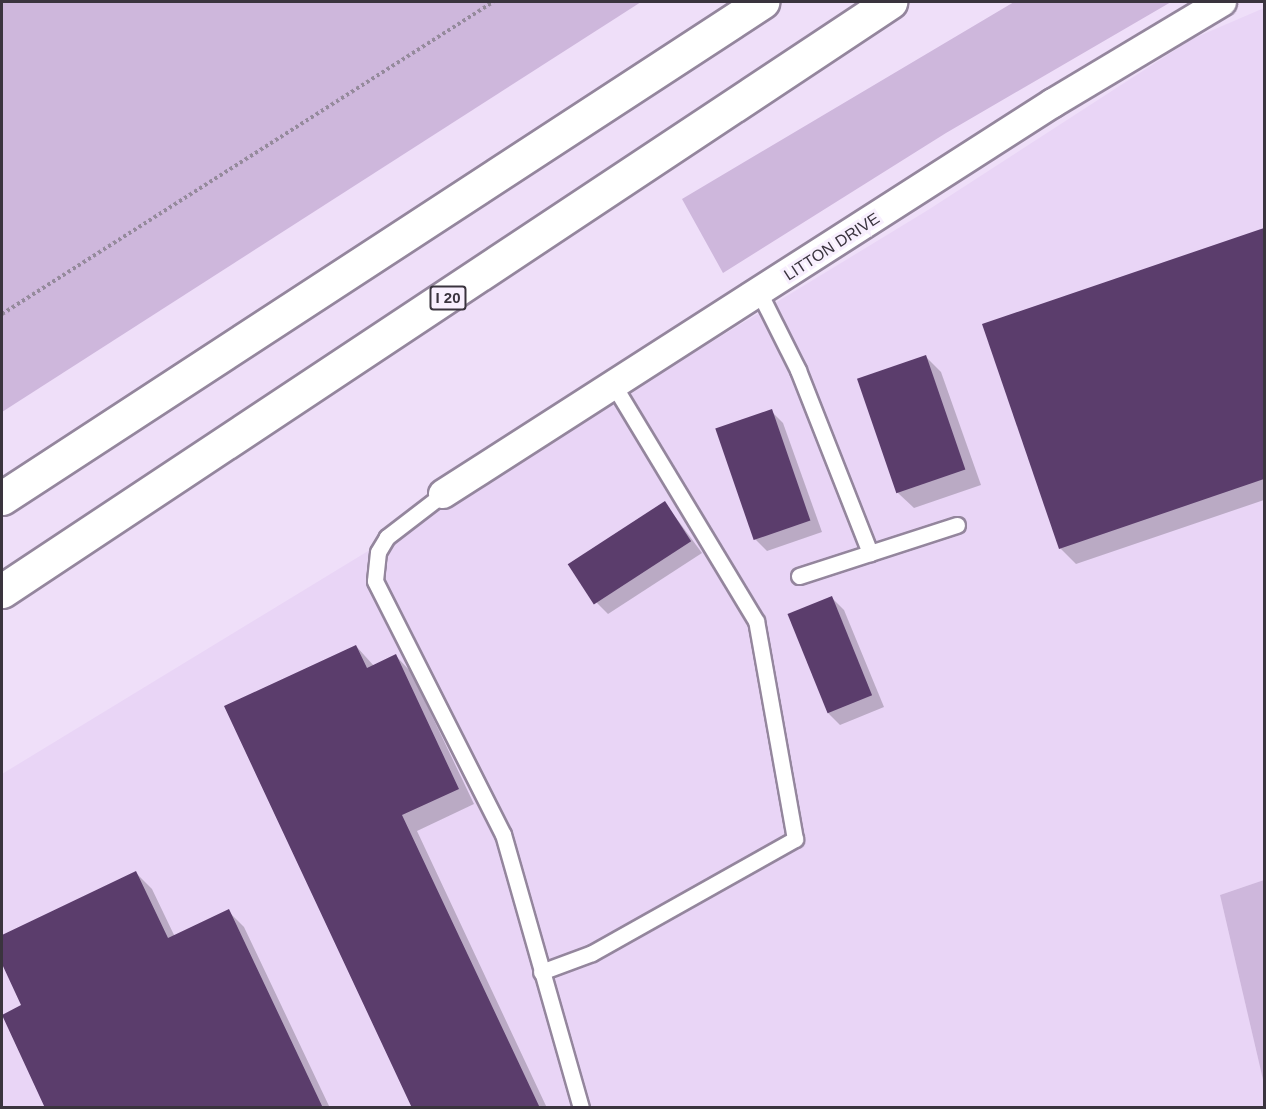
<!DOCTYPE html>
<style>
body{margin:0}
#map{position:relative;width:1266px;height:1109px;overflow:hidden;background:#efdff9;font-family:Arial,sans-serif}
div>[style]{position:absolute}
.built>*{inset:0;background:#e9d5f6}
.green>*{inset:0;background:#ceb7dc}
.shadow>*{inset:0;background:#0003}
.building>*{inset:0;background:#5b3d6c;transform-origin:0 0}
.path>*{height:4px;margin-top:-2px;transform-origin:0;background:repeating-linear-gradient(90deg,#958a9c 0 3px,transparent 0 6px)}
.roads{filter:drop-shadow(2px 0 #94869d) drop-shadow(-2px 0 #94869d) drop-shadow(0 2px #94869d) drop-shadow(0 -2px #94869d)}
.service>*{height:15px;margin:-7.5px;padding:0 7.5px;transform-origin:7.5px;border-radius:7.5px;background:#fff}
.minor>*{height:28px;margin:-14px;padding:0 14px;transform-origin:14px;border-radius:14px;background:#fff}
.motorway>*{height:33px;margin:-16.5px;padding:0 16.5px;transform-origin:16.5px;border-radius:16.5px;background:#fff}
span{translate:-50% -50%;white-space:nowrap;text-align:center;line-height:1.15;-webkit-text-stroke:6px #f8effe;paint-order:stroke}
.shield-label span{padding:2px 4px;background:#f8effe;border:2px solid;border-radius:4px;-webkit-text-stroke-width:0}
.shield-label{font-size:15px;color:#3a343e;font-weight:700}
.street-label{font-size:16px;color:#3a343e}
.frame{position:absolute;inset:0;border:3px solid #3a343e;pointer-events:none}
</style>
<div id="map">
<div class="built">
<i style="clip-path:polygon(1264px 8px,1264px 880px,1220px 895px,1264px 1084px,1264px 1107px,2px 1108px,2px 774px,928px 210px,1192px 39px)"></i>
</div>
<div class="green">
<i style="clip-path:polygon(2px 2px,641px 2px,2px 412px)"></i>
<i style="clip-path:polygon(1014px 2px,1171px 2px,946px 133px,723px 273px,682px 199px)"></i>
<i style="clip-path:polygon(1264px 880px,1264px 1084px,1220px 895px)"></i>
</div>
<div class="shadow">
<i style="clip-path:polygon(1264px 229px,1264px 500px,1076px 564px,1060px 548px,984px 324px)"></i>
<i style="clip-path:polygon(926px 357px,941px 372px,981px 485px,914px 508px,898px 493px)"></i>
<i style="clip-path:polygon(771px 411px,783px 423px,822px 532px,767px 551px,755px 539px)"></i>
<i style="clip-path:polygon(665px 503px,702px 553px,608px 614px,596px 602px)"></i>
<i style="clip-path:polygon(832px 598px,844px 610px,884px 707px,840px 725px,828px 713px)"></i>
<i style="clip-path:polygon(356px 646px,374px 666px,396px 656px,411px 672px,474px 804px,417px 831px,547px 1108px,414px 1108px)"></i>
<i style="clip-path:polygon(136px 873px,152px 889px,175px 937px,228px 911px,244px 927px,330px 1108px,47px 1108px,23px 1006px,2px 961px,2px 936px)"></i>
</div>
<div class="building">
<i style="clip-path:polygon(1264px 228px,1264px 479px,1059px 549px,982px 324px)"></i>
<i style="left:926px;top:355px;width:121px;height:73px;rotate:71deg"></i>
<i style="left:772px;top:409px;width:118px;height:60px;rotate:71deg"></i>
<i style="left:665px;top:501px;width:48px;height:116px;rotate:57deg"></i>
<i style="left:832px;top:596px;width:107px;height:48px;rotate:68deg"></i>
<i style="clip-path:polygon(356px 645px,367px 668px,396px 654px,459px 789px,402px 815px,540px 1108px,412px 1108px,224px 706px)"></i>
<i style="clip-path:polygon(136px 871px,168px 938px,229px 909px,323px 1108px,45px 1108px,2px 1015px,21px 1005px,2px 964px,2px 935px)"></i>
</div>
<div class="path">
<i style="left:2px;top:314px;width:582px;rotate:-32.43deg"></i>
</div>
<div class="roads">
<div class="service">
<i style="left:760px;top:294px;width:85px;rotate:63.4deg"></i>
<i style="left:798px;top:370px;width:197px;rotate:68.5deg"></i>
<i style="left:443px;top:494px;width:71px;rotate:142.5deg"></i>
<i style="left:387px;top:537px;width:17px;rotate:121deg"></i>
<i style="left:378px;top:552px;width:29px;rotate:96deg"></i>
<i style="left:375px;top:581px;width:284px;rotate:63.2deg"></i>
<i style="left:503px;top:834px;width:285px;rotate:74.1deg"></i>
<i style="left:799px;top:576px;width:166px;rotate:-17.9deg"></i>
<i style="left:541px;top:972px;width:54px;rotate:-20.4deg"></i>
<i style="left:592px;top:953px;width:233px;rotate:-29.3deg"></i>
<i style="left:795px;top:839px;width:221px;rotate:-100.1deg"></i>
<i style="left:756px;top:621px;width:275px;rotate:-121.1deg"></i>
</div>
<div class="minor">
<i style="left:443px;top:494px;width:725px;rotate:-32.66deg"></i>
<i style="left:1053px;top:103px;width:197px;rotate:-30.9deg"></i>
</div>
<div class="motorway">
<i style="left:2px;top:498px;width:908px;rotate:-33.13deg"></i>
<i style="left:2px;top:591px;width:1066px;rotate:-33.56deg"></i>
</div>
</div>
<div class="shield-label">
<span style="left:448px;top:298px">I 20</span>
</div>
<div class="street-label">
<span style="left:832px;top:247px;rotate:-33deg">LITTON DRIVE</span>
</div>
<div class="frame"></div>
</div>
